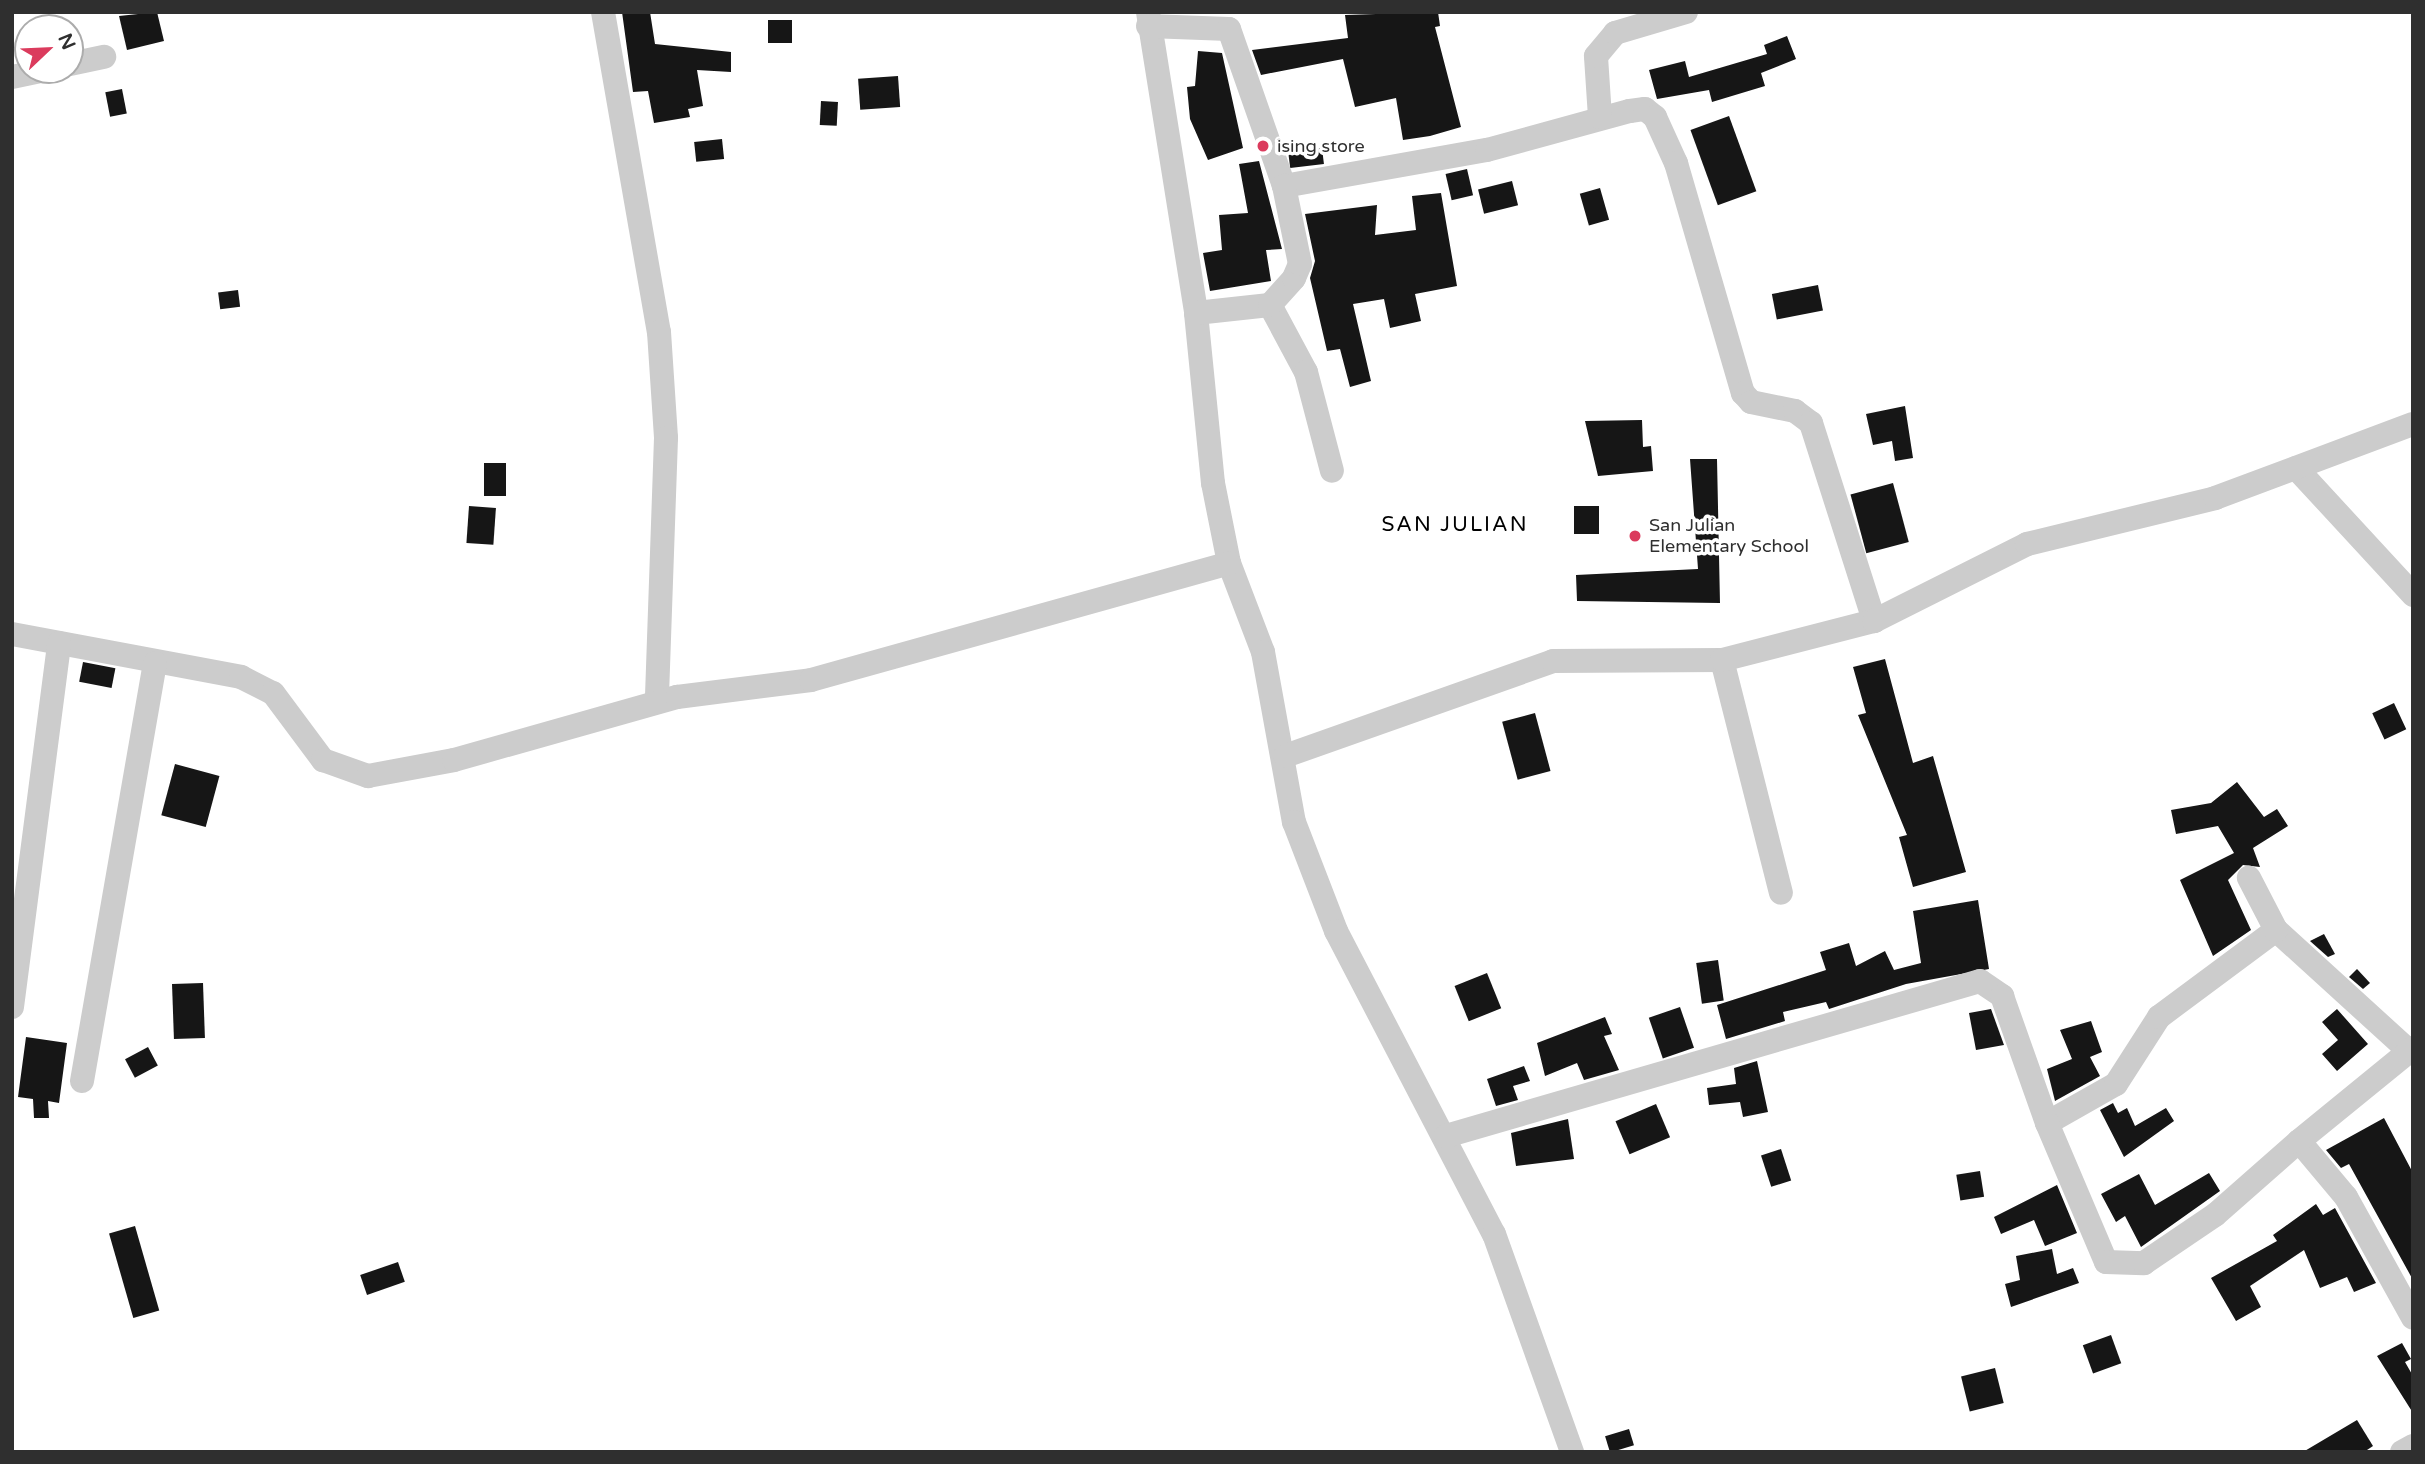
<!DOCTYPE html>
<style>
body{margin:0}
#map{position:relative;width:2425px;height:1464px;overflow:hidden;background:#fff;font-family:"Varela Round",sans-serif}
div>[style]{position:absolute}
.building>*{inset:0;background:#161616;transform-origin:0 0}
.minor>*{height:24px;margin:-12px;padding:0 12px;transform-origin:12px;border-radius:12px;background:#ccc}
.dots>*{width:19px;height:19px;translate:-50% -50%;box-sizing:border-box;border:4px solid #fff;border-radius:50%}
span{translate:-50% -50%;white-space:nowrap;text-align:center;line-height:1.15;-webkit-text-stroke:7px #fff;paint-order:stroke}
.poi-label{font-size:18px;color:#2f2f2f}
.left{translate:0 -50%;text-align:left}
.quarter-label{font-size:21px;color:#000;letter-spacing:2px}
.frame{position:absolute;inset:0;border:14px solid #2f2f2f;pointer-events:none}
.north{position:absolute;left:14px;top:14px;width:70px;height:70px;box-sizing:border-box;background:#fff;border:2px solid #acacac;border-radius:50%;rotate:67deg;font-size:19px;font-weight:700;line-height:28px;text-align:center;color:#2f2f2f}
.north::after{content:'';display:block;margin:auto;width:24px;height:32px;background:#db3b5d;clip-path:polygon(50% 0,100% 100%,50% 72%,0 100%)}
</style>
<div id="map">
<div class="building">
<i style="clip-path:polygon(157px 12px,164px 41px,127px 50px,119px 16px)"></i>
<i style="clip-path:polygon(622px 12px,650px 12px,655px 44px,731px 52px,731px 72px,697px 70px,703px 106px,688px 109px,690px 117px,654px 123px,648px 91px,633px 92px)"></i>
<i style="clip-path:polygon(1438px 12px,1440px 26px,1435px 27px,1461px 127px,1430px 136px,1403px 140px,1396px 98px,1355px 107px,1343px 59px,1261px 75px,1252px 50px,1348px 38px,1345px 15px)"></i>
<i style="left:768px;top:20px;width:24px;height:23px"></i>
<i style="clip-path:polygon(1787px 36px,1796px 59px,1761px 73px,1765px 86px,1712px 102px,1709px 90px,1657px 99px,1649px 70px,1685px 61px,1689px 77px,1767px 54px,1764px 45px)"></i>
<i style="clip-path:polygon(1198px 51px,1222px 53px,1243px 148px,1208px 160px,1190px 119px,1187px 87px,1195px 86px)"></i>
<i style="left:898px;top:76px;width:31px;height:40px;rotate:86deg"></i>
<i style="left:122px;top:89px;width:25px;height:17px;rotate:79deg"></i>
<i style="left:821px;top:101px;width:17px;height:24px;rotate:3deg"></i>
<i style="left:1729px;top:116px;width:80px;height:41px;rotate:70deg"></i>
<i style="left:722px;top:139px;width:20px;height:28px;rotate:84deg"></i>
<i style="left:1322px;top:148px;width:16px;height:34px;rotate:83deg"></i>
<i style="clip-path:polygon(1259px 161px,1282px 249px,1266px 250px,1271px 281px,1210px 291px,1203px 253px,1222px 250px,1219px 215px,1248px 213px,1239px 164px)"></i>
<i style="left:1467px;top:169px;width:27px;height:22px;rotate:77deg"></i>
<i style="left:1512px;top:181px;width:25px;height:35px;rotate:76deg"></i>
<i style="left:1600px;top:188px;width:33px;height:21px;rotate:74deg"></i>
<i style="clip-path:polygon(1441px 193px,1457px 286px,1415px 294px,1421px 321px,1390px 328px,1384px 299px,1353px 304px,1371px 381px,1350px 387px,1340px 349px,1327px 351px,1310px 278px,1315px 261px,1305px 214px,1377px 205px,1375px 235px,1416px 230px,1412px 196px)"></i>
<i style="left:1818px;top:285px;width:26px;height:47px;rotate:79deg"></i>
<i style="left:238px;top:290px;width:17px;height:20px;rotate:83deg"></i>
<i style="clip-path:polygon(1905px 406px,1913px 458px,1895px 461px,1892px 441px,1873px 445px,1866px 414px)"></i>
<i style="clip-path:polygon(1642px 420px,1643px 447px,1651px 446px,1653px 471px,1598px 476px,1585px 421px)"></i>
<i style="clip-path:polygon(1690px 459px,1717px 459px,1720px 603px,1577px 601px,1576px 575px,1698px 569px)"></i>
<i style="left:484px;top:463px;width:22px;height:33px"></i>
<i style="left:1893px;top:483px;width:61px;height:44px;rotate:75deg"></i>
<i style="left:469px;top:506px;width:27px;height:37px;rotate:4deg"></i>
<i style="left:1574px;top:506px;width:25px;height:28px"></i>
<i style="clip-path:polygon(1885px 659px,1913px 763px,1933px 756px,1966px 872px,1913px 887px,1899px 837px,1907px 835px,1858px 715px,1866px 713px,1853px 667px)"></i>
<i style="left:83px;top:662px;width:33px;height:20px;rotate:11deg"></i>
<i style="left:2394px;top:703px;width:29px;height:24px;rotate:65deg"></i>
<i style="left:1535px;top:713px;width:60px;height:34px;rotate:75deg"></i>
<i style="left:175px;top:764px;width:46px;height:53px;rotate:15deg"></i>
<i style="clip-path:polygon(2237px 782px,2264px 817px,2277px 809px,2288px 826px,2253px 848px,2260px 867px,2243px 865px,2228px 880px,2251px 930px,2213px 956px,2180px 880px,2234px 853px,2218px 826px,2176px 834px,2171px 810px,2211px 803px)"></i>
<i style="clip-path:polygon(1978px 900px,1989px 969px,1906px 984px,1829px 1009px,1826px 1002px,1783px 1012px,1785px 1021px,1726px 1039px,1717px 1005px,1826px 970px,1820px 952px,1849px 943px,1856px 966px,1885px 951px,1894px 970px,1921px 963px,1913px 911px)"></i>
<i style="clip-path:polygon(2324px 934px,2335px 954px,2328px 957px,2310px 941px)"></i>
<i style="left:1718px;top:960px;width:41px;height:22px;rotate:82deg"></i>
<i style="clip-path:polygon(2357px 969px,2370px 983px,2363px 989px,2349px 977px)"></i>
<i style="left:1487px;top:973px;width:38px;height:35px;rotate:68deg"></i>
<i style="left:203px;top:983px;width:55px;height:31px;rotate:88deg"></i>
<i style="left:1680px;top:1007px;width:43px;height:33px;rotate:71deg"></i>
<i style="clip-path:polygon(1991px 1009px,2004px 1045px,1976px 1050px,1969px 1013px)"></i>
<i style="clip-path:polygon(2337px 1009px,2368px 1044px,2337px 1071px,2322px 1054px,2338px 1040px,2322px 1022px)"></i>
<i style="clip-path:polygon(1605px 1017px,1612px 1034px,1604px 1036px,1619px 1070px,1584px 1080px,1577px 1063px,1545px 1076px,1537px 1043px)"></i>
<i style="clip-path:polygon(2091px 1021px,2102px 1052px,2090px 1057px,2100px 1076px,2055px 1101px,2047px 1069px,2072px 1059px,2060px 1030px)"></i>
<i style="clip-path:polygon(26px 1037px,67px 1043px,59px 1103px,48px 1101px,49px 1118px,34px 1118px,33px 1099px,18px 1097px)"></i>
<i style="left:148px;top:1047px;width:21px;height:26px;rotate:62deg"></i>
<i style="clip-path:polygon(1757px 1061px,1768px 1112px,1743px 1117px,1740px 1102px,1709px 1105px,1707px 1088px,1736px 1084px,1734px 1068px)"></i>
<i style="clip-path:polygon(1524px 1066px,1530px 1081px,1513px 1086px,1518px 1100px,1496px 1106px,1487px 1079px)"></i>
<i style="clip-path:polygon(2113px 1103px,2118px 1113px,2127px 1108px,2135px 1126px,2166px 1108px,2174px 1121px,2124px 1157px,2100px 1110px)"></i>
<i style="left:1656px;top:1104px;width:36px;height:44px;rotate:67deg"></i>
<i style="clip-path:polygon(2384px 1118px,2413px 1173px,2413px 1280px,2349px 1164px,2341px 1168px,2326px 1150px)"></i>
<i style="clip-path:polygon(1568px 1119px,1574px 1159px,1516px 1166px,1511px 1133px)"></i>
<i style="left:1781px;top:1149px;width:33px;height:21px;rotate:72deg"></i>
<i style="left:1980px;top:1171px;width:26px;height:24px;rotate:81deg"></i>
<i style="clip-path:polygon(2209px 1173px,2220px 1191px,2141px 1247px,2125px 1216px,2116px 1222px,2101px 1194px,2139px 1174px,2155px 1205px)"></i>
<i style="clip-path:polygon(2057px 1185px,2077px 1233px,2045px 1246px,2034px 1220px,2001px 1234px,1994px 1217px)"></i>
<i style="clip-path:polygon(2316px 1204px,2323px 1215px,2335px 1208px,2376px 1283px,2354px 1292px,2347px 1277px,2320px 1288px,2304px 1250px,2250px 1286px,2261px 1307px,2236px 1321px,2211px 1278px,2277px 1241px,2273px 1235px)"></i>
<i style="left:135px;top:1226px;width:88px;height:27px;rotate:74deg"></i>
<i style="clip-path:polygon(2052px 1249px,2057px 1274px,2073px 1268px,2079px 1283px,2011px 1307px,2005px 1284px,2020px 1280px,2016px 1256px)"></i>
<i style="left:398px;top:1262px;width:21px;height:40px;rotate:71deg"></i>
<i style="left:2111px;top:1335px;width:30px;height:30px;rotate:70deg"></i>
<i style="clip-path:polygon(2402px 1343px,2411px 1359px,2405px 1362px,2413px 1376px,2413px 1413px,2377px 1356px)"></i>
<i style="left:1995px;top:1368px;width:36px;height:35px;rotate:76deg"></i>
<i style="clip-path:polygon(2357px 1420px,2373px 1446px,2364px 1452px,2303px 1452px)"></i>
<i style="left:1629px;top:1429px;width:17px;height:25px;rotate:73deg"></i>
</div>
<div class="minor">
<i style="left:603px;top:12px;width:325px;rotate:80.1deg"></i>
<i style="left:659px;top:332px;width:106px;rotate:86.2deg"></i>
<i style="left:666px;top:438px;width:263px;rotate:92deg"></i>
<i style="left:1148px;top:12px;width:305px;rotate:80.9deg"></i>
<i style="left:1196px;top:313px;width:171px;rotate:84.3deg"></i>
<i style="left:1213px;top:483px;width:82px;rotate:78.7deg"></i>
<i style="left:1229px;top:563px;width:95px;rotate:69.1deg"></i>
<i style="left:1263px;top:652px;width:173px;rotate:79.7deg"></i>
<i style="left:1294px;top:822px;width:117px;rotate:68.9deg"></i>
<i style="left:1336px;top:931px;width:342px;rotate:62.5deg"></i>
<i style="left:1494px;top:1234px;width:232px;rotate:70.3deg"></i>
<i style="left:1148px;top:26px;width:81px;rotate:2.1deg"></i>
<i style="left:1229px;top:29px;width:166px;rotate:70.7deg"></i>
<i style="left:1284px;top:186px;width:206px;rotate:-10.1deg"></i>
<i style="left:1487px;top:150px;width:148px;rotate:-15.3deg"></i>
<i style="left:1630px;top:111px;width:15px;rotate:-8deg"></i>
<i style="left:1645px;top:109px;width:13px;rotate:39deg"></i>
<i style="left:1655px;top:117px;width:51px;rotate:65.5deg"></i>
<i style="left:1676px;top:163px;width:240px;rotate:73.8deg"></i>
<i style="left:1743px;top:393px;width:12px;rotate:48deg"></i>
<i style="left:1751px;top:402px;width:45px;rotate:11.6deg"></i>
<i style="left:1795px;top:411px;width:20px;rotate:37deg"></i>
<i style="left:1811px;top:423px;width:208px;rotate:72.3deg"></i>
<i style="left:70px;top:64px;width:35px;rotate:-12deg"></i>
<i style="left:12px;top:77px;width:34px;rotate:-12deg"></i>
<i style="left:1600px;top:117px;width:61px;rotate:-93.8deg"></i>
<i style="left:1596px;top:56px;width:30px;rotate:-50deg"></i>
<i style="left:1615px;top:33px;width:74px;rotate:-16.5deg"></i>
<i style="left:1270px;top:305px;width:76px;rotate:61.8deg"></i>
<i style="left:1306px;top:372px;width:102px;rotate:75.3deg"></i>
<i style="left:1196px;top:313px;width:74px;rotate:-6.2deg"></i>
<i style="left:1270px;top:305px;width:36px;rotate:-48deg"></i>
<i style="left:1294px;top:278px;width:15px;rotate:-67deg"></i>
<i style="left:1300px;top:264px;width:80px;rotate:-101.6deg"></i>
<i style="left:2296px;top:468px;width:173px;rotate:47.3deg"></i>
<i style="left:12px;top:634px;width:233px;rotate:10.6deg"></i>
<i style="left:241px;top:677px;width:36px;rotate:27deg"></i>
<i style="left:273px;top:693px;width:84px;rotate:53.3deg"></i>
<i style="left:323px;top:760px;width:48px;rotate:19.6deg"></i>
<i style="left:368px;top:776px;width:87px;rotate:-10.5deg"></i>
<i style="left:454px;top:760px;width:232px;rotate:-15.8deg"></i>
<i style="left:677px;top:697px;width:135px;rotate:-7.2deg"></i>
<i style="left:811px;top:680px;width:434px;rotate:-15.6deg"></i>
<i style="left:1722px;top:660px;width:240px;rotate:75.8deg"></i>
<i style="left:1285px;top:756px;width:284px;rotate:-19.5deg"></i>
<i style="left:1553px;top:661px;width:169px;rotate:-0.3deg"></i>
<i style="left:1722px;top:660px;width:157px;rotate:-14.4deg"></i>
<i style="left:1874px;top:621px;width:171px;rotate:-26.7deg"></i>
<i style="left:2027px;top:544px;width:194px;rotate:-13.7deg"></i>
<i style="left:2215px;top:498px;width:211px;rotate:-20.5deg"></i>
<i style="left:2276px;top:930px;width:180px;rotate:42.3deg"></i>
<i style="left:12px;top:1007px;width:367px;rotate:-82.6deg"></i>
<i style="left:82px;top:1081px;width:424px;rotate:-80.1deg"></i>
<i style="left:2047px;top:1123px;width:79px;rotate:-29.5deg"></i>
<i style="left:2116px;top:1084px;width:80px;rotate:-57.3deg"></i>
<i style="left:2159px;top:1017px;width:146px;rotate:-36.6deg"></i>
<i style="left:2276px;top:930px;width:59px;rotate:-117.4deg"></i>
<i style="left:1446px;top:1136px;width:556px;rotate:-16.19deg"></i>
<i style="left:1980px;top:981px;width:27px;rotate:34deg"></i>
<i style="left:2002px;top:996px;width:135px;rotate:70.5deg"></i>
<i style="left:2047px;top:1123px;width:151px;rotate:67deg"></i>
<i style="left:2106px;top:1262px;width:38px;rotate:2deg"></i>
<i style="left:2144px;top:1263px;width:86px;rotate:-34.1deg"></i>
<i style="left:2215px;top:1215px;width:112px;rotate:-41.4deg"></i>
<i style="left:2299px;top:1141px;width:73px;rotate:50deg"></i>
<i style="left:2346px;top:1197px;width:138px;rotate:61deg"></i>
<i style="left:2299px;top:1141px;width:147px;rotate:-39.2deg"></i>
<i style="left:2402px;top:1452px;width:13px;rotate:-29deg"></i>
</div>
<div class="dots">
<i style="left:1263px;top:146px;background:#db3b5d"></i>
<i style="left:1635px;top:536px;background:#db3b5d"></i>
</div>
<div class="poi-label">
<span class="left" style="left:1277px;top:146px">ising store</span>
<span class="left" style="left:1649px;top:536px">San Julian<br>Elementary School</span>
</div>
<div class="quarter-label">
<span style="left:1455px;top:525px">SAN JULIAN</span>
</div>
<div class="frame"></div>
<div class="north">N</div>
</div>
